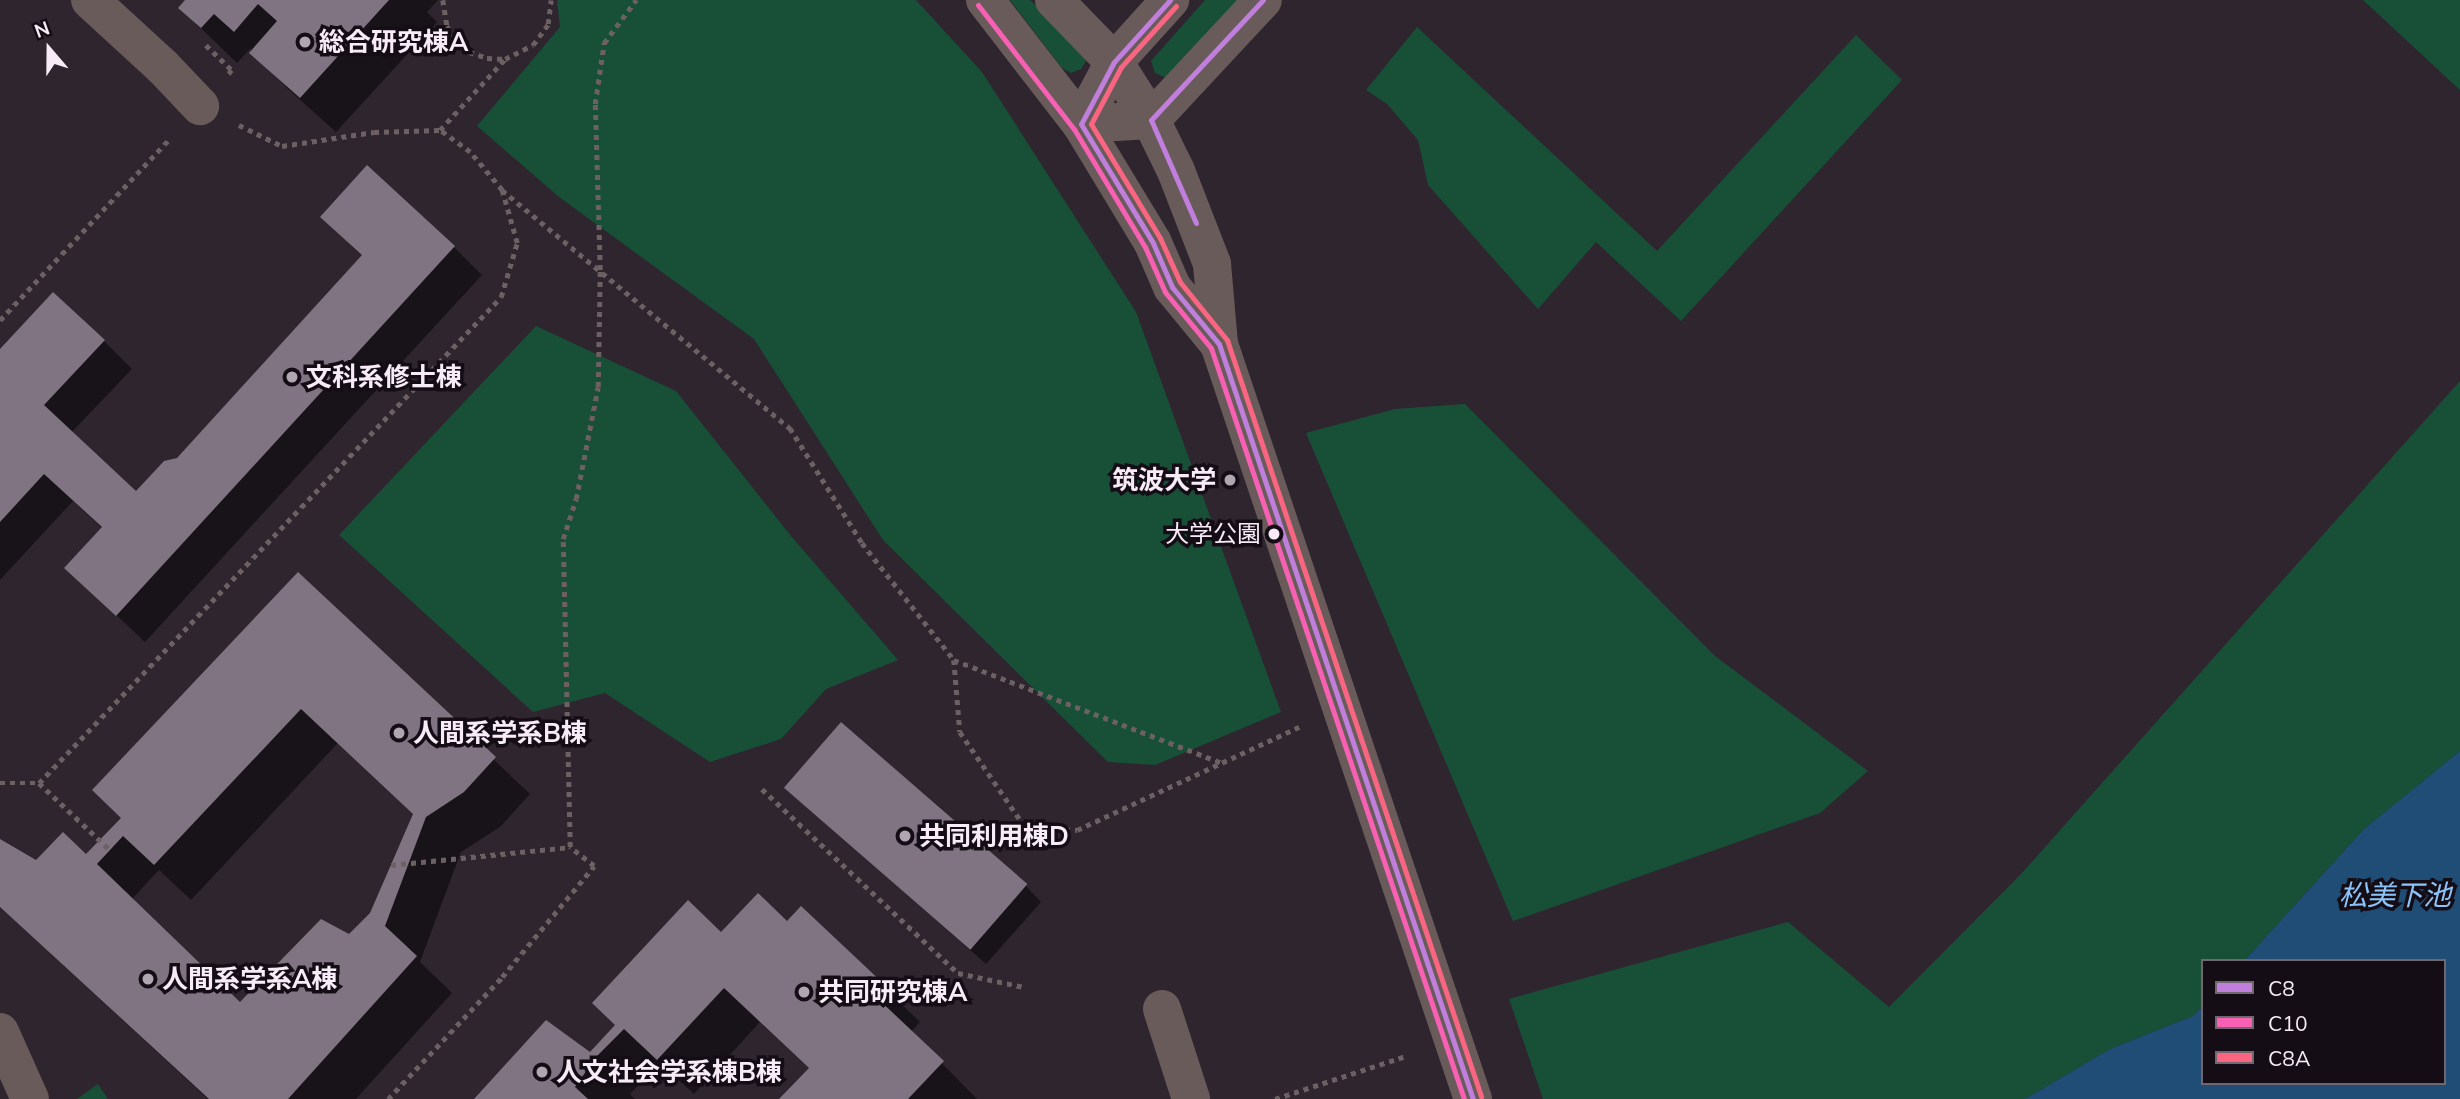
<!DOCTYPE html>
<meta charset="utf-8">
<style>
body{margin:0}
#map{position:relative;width:2460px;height:1099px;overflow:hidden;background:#2e252f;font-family:Mulish,"Noto Sans JP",sans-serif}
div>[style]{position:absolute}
.green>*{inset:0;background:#185037}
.water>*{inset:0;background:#1f4d75}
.shadow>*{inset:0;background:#0007}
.building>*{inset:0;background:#807483;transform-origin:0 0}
.path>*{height:4.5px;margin-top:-2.25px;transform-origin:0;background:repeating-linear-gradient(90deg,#6c6063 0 5px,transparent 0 10px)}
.minor>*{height:38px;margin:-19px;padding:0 19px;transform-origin:19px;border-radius:19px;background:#6a5b5b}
.bus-1>*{height:5px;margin:-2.5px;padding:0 2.5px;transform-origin:2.5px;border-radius:2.5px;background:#c07fdc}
.bus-2>*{height:5px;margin:-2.5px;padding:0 2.5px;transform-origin:2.5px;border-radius:2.5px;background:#f860b3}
.bus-3>*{height:5px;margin:-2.5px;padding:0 2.5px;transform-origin:2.5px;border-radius:2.5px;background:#fa6682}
.dots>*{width:19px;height:19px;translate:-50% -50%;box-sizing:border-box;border:4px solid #150d16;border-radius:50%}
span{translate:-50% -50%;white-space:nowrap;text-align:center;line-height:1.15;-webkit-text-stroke:7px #150d16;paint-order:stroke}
.bus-label{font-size:24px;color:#f6ebf7}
.right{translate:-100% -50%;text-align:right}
.poi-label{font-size:26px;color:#f6ebf7;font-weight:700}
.left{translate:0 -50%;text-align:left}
.water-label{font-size:28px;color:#8cc4f9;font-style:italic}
.legend{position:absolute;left:2201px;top:959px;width:245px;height:126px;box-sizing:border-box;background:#150d16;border:2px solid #6f6670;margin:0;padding:9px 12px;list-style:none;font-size:21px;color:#f6ebf7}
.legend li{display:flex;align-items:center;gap:14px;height:35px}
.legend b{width:35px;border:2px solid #6f6670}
.north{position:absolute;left:14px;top:14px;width:70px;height:70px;-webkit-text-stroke:5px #150d16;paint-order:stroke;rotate:340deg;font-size:19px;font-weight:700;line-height:28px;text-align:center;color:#f6ebf7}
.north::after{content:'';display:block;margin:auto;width:24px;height:32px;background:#f6ebf7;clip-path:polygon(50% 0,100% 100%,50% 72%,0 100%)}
</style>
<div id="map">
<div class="green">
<i style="clip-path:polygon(557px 0,916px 0,982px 72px,1136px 312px,1281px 712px,1155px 765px,1108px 762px,883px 540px,754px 339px,559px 197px,477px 126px,560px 27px)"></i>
<i style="clip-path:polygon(1010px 0,1030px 0,1083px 50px,1086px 61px,1081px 69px,1071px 73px,1062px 68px)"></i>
<i style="clip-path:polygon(1205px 0,1244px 0,1180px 72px,1164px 77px,1155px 73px,1151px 61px)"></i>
<i style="clip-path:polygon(2363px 0,2460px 0,2460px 90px)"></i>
<i style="clip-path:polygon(1417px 27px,1657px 251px,1856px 35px,1902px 80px,1681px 321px,1596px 242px,1538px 309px,1428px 185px,1418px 140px,1387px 104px,1366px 90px)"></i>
<i style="clip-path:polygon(536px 326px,676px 391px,791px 536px,898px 660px,826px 689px,781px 739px,710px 762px,605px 693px,533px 712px,339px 535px)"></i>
<i style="clip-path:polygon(2460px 381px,2460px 751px,2364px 829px,2244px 961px,2203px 961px,2203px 1006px,2193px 1016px,2110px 1049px,2025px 1099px,1543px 1099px,1509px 999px,1788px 922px,1889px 1007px,2021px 874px)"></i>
<i style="clip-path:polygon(1465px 404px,1715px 656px,1868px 771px,1820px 813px,1513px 921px,1306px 433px,1395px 409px)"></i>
<i style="clip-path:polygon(98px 1084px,108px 1099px,77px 1099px)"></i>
</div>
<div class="water">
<i style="clip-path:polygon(2460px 751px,2460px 1099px,2025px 1099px,2110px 1049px,2193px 1016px,2203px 1006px,2203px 1083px,2444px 1083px,2444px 961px,2244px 961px,2364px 829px)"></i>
</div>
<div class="shadow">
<i style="clip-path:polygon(187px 0,438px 0,427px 12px,437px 22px,336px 132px,287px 88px,251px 52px,251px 48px,237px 63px,180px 8px)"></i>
<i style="clip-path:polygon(322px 217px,454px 247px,482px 275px,145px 642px,66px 568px,103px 529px,73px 501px,0 580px,0 352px,104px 341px,132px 369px,71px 433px,136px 493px,178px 459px,363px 256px)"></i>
<i style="clip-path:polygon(evenodd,298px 574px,530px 794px,500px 827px,461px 852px,420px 962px,452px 993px,356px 1099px,208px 1099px,0 907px,0 841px,37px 862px,86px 857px,122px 818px,298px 574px,338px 743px,415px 815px,372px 914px,350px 936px,240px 1005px,131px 900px,159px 870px,191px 900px,338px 743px)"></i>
<i style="clip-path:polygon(801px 802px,1026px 886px,1041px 902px,986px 964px)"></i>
<i style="clip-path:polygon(802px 909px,920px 1022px,911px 1032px,977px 1099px,781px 1099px,810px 1069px,760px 1022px,694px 1094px,660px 1063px,630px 1094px,635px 1099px,477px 1099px,547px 1022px,599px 1062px,592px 1052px,721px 934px,787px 923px)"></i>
</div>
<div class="building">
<i style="clip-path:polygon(185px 0,389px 0,300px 98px,249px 53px,277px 21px,258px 4px,234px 32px,214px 14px,201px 28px,178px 8px)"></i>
<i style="clip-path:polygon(367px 165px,455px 246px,116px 616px,64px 568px,102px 527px,44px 474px,0 522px,0 349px,53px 292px,105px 340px,44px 405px,136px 491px,164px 461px,177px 458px,362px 255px,320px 217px)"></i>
<i style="clip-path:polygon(evenodd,298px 572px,496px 757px,464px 792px,426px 817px,385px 926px,417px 956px,288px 1099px,209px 1099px,0 907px,0 839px,36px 860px,63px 832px,86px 854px,121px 818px,92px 790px,298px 572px,301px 709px,413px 814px,370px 913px,349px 934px,321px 919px,240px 1002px,97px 864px,123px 836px,154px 865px,301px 709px)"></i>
<i style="left:841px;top:722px;width:247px;height:87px;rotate:41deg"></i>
<i style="clip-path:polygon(758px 893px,787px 921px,801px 906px,886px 986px,876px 997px,944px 1061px,908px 1099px,779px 1099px,809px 1068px,724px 988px,657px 1060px,624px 1029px,596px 1057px,575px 1087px,588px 1099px,474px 1099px,546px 1020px,590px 1052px,615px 1025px,592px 1003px,688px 900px,721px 932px)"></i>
</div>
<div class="path">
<i style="left:443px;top:0;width:26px;rotate:81deg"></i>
<i style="left:447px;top:26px;width:19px;rotate:58deg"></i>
<i style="left:457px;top:42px;width:16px;rotate:40deg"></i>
<i style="left:469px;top:52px;width:19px;rotate:18deg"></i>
<i style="left:487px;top:58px;width:18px;rotate:3deg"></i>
<i style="left:505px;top:59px;width:31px;rotate:-27deg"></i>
<i style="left:533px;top:45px;width:26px;rotate:-54deg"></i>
<i style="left:548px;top:24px;width:24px;rotate:-83deg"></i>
<i style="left:206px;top:45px;width:36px;rotate:44deg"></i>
<i style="left:232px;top:70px;width:8px;rotate:130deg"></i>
<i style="left:239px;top:125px;width:48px;rotate:26deg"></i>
<i style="left:282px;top:146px;width:93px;rotate:-8.7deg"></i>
<i style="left:374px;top:132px;width:66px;rotate:-1.7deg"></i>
<i style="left:440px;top:130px;width:96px;rotate:-47.5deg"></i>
<i style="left:502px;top:190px;width:374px;rotate:39.6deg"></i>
<i style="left:790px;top:428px;width:136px;rotate:57.9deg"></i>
<i style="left:862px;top:543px;width:149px;rotate:51.8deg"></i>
<i style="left:954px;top:660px;width:72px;rotate:85.2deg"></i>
<i style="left:960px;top:732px;width:115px;rotate:55.6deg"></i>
<i style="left:1025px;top:827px;width:52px;rotate:3.3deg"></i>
<i style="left:1077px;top:830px;width:245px;rotate:-24.9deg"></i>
<i style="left:0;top:320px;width:250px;rotate:-46.9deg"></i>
<i style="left:954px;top:660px;width:287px;rotate:21deg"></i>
<i style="left:0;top:783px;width:39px"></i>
<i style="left:39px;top:783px;width:671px;rotate:-46.45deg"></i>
<i style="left:501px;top:297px;width:56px;rotate:-73.5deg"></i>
<i style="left:517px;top:243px;width:55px;rotate:-105.8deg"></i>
<i style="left:502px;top:190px;width:50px;rotate:-130.1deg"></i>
<i style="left:470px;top:152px;width:37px;rotate:-144deg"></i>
<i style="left:39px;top:783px;width:98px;rotate:43.3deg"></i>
<i style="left:762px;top:789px;width:269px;rotate:43.2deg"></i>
<i style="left:958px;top:973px;width:67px;rotate:12deg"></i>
<i style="left:391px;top:865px;width:180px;rotate:-5.7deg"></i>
<i style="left:388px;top:1099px;width:167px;rotate:-46.9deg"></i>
<i style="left:502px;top:977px;width:144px;rotate:-50.3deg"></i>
<i style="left:594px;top:866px;width:31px;rotate:-142deg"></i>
<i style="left:570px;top:847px;width:308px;rotate:-91.3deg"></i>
<i style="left:563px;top:539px;width:42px;rotate:-72deg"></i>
<i style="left:576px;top:499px;width:114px;rotate:-78.9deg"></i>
<i style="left:598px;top:387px;width:117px;rotate:-89deg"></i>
<i style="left:600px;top:270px;width:166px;rotate:-91.7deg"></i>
<i style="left:595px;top:104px;width:62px;rotate:-81.6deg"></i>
<i style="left:604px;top:43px;width:54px;rotate:-53.3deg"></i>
<i style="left:1275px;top:1099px;width:138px;rotate:-18.2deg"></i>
</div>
<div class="minor">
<i style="left:90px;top:0;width:99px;rotate:42.5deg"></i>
<i style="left:163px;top:67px;width:54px;rotate:46.5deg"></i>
<i style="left:985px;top:0;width:157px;rotate:52.3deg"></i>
<i style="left:1081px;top:124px;width:139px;rotate:58.8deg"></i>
<i style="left:1153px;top:243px;width:48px;rotate:66.6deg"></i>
<i style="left:1172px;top:287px;width:74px;rotate:50.5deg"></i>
<i style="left:1054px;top:0;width:86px;rotate:45.9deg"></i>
<i style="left:1114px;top:62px;width:69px;rotate:57.5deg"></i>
<i style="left:1151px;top:120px;width:57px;rotate:63.9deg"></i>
<i style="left:1176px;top:171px;width:100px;rotate:68.8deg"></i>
<i style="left:1212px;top:264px;width:80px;rotate:85deg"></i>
<i style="left:1219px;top:344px;width:797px;rotate:71.41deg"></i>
<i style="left:1081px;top:124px;width:70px;rotate:-3.3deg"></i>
<i style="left:1151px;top:120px;width:164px;rotate:-47deg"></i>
<i style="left:1081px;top:124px;width:70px;rotate:-62deg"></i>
<i style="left:1114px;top:62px;width:84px;rotate:-47.9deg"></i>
<i style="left:1162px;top:1009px;width:95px;rotate:72.1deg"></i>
<i style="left:0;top:1032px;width:73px;rotate:65.9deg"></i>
</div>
<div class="bus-1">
<i style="left:1170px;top:0;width:84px;rotate:132.1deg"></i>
<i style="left:1114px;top:62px;width:70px;rotate:118deg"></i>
<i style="left:1081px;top:124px;width:139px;rotate:58.8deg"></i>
<i style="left:1153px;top:243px;width:48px;rotate:66.6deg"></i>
<i style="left:1172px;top:287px;width:74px;rotate:50.5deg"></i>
<i style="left:1219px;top:344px;width:797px;rotate:71.41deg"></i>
<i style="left:1196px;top:223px;width:112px;rotate:-113.6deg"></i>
<i style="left:1151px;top:120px;width:164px;rotate:-47deg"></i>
</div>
<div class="bus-2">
<i style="left:978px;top:5px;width:157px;rotate:52.3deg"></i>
<i style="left:1074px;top:129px;width:138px;rotate:59deg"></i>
<i style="left:1145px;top:247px;width:49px;rotate:66deg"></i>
<i style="left:1165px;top:292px;width:72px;rotate:50.6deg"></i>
<i style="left:1211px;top:348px;width:792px;rotate:71.38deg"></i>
</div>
<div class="bus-3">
<i style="left:1176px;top:6px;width:82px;rotate:132deg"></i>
<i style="left:1121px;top:67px;width:64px;rotate:117.8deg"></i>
<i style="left:1091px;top:124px;width:133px;rotate:58.8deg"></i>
<i style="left:1160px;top:238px;width:48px;rotate:65.6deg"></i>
<i style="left:1180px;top:282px;width:75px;rotate:51deg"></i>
<i style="left:1227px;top:340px;width:798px;rotate:71.43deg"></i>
</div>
<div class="dots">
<i style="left:305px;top:42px;background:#b0a6b1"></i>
<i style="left:292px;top:377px;background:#b0a6b1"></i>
<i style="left:1230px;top:480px;background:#b0a6b1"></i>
<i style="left:1274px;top:534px;background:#f6ebf7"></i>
<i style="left:399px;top:733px;background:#b0a6b1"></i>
<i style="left:905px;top:836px;background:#b0a6b1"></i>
<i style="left:148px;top:979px;background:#b0a6b1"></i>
<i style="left:804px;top:992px;background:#b0a6b1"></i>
<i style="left:542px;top:1072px;background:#b0a6b1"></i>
</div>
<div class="bus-label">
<span class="right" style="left:1261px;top:534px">大学公園</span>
</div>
<div class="poi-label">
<span class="left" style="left:319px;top:42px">総合研究棟A</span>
<span class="left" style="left:306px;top:377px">文科系修士棟</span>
<span class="right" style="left:1216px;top:480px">筑波大学</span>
<span class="left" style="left:413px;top:733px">人間系学系B棟</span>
<span class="left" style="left:919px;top:836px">共同利用棟D</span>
<span class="left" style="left:162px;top:979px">人間系学系A棟</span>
<span class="left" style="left:818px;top:992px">共同研究棟A</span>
<span class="left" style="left:556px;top:1072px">人文社会学系棟B棟</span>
</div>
<div class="water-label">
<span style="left:2395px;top:895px">松美下池</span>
</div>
<ul class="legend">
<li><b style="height:9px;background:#c07fdc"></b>C8</li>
<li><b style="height:9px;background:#f860b3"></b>C10</li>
<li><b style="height:9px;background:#fa6682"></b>C8A</li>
</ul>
<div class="north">N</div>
</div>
